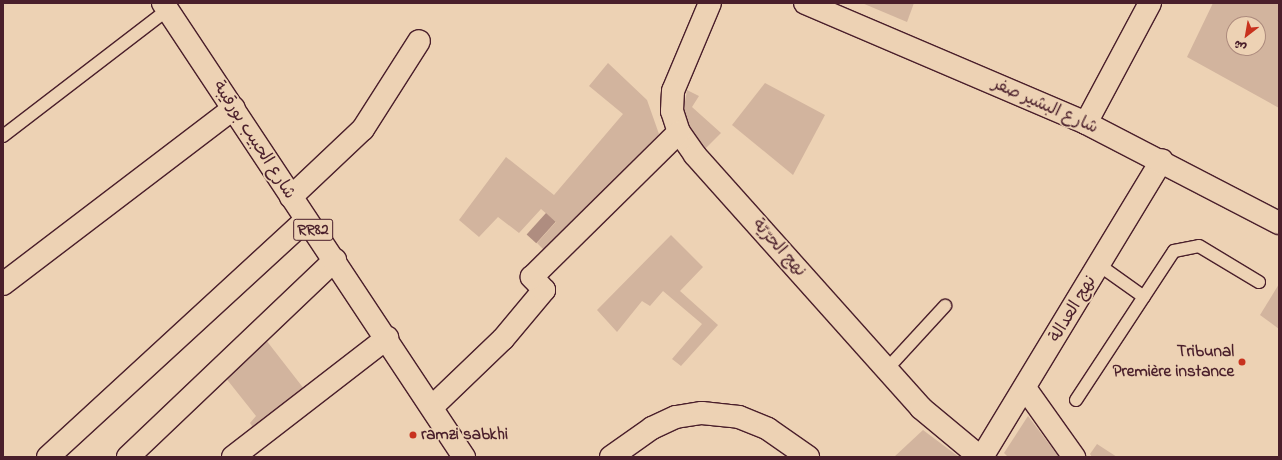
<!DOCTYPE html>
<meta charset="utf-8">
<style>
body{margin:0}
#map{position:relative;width:1282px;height:460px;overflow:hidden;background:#edd2b4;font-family:"Indie Flower","Playpen Sans Arabic",sans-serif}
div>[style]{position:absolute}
.green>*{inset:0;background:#d2b49e}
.water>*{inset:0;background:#af8d80;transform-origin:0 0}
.roads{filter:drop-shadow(1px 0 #4a1f2b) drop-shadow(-1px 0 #4a1f2b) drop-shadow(0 1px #4a1f2b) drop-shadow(0 -1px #4a1f2b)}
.lane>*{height:12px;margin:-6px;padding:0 6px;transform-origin:6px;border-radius:6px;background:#edd2b4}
.street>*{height:22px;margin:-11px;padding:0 11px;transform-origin:11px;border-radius:11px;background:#edd2b4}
.secondary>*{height:22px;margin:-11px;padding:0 11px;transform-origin:11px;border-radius:11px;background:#edd2b4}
.primary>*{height:22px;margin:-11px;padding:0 11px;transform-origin:11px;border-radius:11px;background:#edd2b4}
.dots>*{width:11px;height:11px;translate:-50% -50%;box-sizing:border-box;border:2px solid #edd2b4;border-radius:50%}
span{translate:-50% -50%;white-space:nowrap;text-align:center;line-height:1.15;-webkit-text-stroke:3.5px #edd2b4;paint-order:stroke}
.shield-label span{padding:1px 3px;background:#edd2b4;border:1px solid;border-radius:3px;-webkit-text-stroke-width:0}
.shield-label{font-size:16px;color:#4a1f2b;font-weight:700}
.street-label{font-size:17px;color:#4a1f2b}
.poi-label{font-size:17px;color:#4a1f2b;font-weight:700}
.right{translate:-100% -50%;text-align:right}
.left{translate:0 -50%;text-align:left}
.frame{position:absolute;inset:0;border:4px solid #4a1f2b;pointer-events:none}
.north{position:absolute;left:1226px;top:16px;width:40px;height:40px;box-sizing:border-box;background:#edd2b4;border:1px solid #ac8a7d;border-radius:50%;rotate:211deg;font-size:11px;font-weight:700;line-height:16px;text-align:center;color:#4a1f2b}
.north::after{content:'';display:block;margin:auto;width:14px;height:18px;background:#c8321e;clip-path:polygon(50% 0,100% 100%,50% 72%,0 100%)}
</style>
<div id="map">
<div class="green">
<i style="clip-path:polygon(862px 3px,914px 3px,907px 22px)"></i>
<i style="clip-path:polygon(evenodd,1213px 3px,1279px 3px,1279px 108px,1187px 57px,1213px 3px,1234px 24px,1258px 24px,1258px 48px,1234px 48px,1234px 24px)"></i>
<i style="clip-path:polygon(608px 63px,647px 100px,659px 134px,545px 251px,537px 243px,556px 222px,541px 209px,519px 233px,498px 217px,479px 237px,459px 220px,506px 157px,554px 195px,623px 114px,589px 86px)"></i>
<i style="clip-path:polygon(765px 83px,825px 115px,793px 175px,732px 125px)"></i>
<i style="clip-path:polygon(687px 90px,699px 96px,692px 107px,721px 133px,703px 151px,692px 138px,683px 114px)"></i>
<i style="clip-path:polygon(671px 235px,703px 267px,680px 291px,718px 325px,681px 366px,672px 359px,702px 324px,663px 291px,650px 306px,642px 301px,617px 332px,597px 310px)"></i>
<i style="clip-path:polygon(1279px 284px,1279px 329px,1260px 315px)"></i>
<i style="clip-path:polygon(266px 340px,308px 394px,256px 432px,250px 423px,256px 416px,225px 377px)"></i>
<i style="clip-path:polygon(1028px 416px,1059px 457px,1008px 457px,1004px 453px)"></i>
<i style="clip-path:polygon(923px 430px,959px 457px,894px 457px)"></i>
<i style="clip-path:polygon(1097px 444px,1117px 457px,1092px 457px,1090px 454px)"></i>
</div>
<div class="water">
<i style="left:546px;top:213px;width:13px;height:29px;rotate:42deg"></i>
</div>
<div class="roads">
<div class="lane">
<i style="left:3px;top:136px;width:207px;rotate:-37.5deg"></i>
<i style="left:1099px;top:265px;width:55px;rotate:35.4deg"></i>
<i style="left:887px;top:369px;width:86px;rotate:-47.4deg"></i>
<i style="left:1076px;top:400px;width:178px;rotate:-56.7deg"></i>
<i style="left:1174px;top:251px;width:25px;rotate:-11deg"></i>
<i style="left:1199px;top:246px;width:70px;rotate:31deg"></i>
</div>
<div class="street">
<i style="left:710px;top:3px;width:95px;rotate:112.8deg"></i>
<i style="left:673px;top:91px;width:20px;rotate:93deg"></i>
<i style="left:672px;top:111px;width:22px;rotate:72deg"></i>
<i style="left:679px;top:132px;width:28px;rotate:55deg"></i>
<i style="left:695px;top:155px;width:339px;rotate:48.2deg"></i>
<i style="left:921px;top:408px;width:77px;rotate:39.7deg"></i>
<i style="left:1086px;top:123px;width:136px;rotate:-61.9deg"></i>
<i style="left:291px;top:197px;width:99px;rotate:-43.4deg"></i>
<i style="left:363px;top:129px;width:104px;rotate:-57.5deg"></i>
<i style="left:3px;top:284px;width:290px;rotate:-37.3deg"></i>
<i style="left:1025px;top:388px;width:85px;rotate:54.6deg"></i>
<i style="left:432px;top:407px;width:98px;rotate:-43.8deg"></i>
<i style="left:503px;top:339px;width:64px;rotate:-50.1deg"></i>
<i style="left:544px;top:290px;width:18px;rotate:-133deg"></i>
<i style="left:532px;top:277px;width:206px;rotate:-44.6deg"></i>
<i style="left:48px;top:457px;width:350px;rotate:-42.6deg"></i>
<i style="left:128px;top:457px;width:286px;rotate:-43.6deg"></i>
<i style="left:233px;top:457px;width:195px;rotate:-37.7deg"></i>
<i style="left:611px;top:457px;width:50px;rotate:-35.3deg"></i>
<i style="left:652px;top:428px;width:26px;rotate:-25deg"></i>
<i style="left:676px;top:417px;width:26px;rotate:-9deg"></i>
<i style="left:702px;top:413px;width:37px;rotate:6deg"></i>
<i style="left:739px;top:417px;width:31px;rotate:22deg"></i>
<i style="left:768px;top:429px;width:49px;rotate:35deg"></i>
<i style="left:982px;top:457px;width:347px;rotate:-58.8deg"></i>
</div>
<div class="secondary">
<i style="left:805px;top:3px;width:306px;rotate:23.1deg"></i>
<i style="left:1086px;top:123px;width:217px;rotate:27.4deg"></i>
</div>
<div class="primary">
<i style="left:163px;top:3px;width:545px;rotate:56.46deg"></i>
</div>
</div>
<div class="dots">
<i style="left:1242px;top:362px;background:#c8321e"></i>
<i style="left:413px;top:435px;background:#c8321e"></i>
</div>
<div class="shield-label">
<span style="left:313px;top:230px">RR82</span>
</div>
<div class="street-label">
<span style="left:1045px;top:106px;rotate:24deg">شارع البشير صفر</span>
<span style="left:254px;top:140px;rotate:57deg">شارع الحبيب بورقيبة</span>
<span style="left:779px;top:248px;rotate:48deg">نهج الحرّيّة</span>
<span style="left:1073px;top:309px;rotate:-59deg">نهج العدالة</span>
</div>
<div class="poi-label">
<span class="right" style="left:1234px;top:362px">Tribunal<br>Première instance</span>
<span class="left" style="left:421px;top:435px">ramzi sabkhi</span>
</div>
<div class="frame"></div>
<div class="north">ش</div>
</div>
